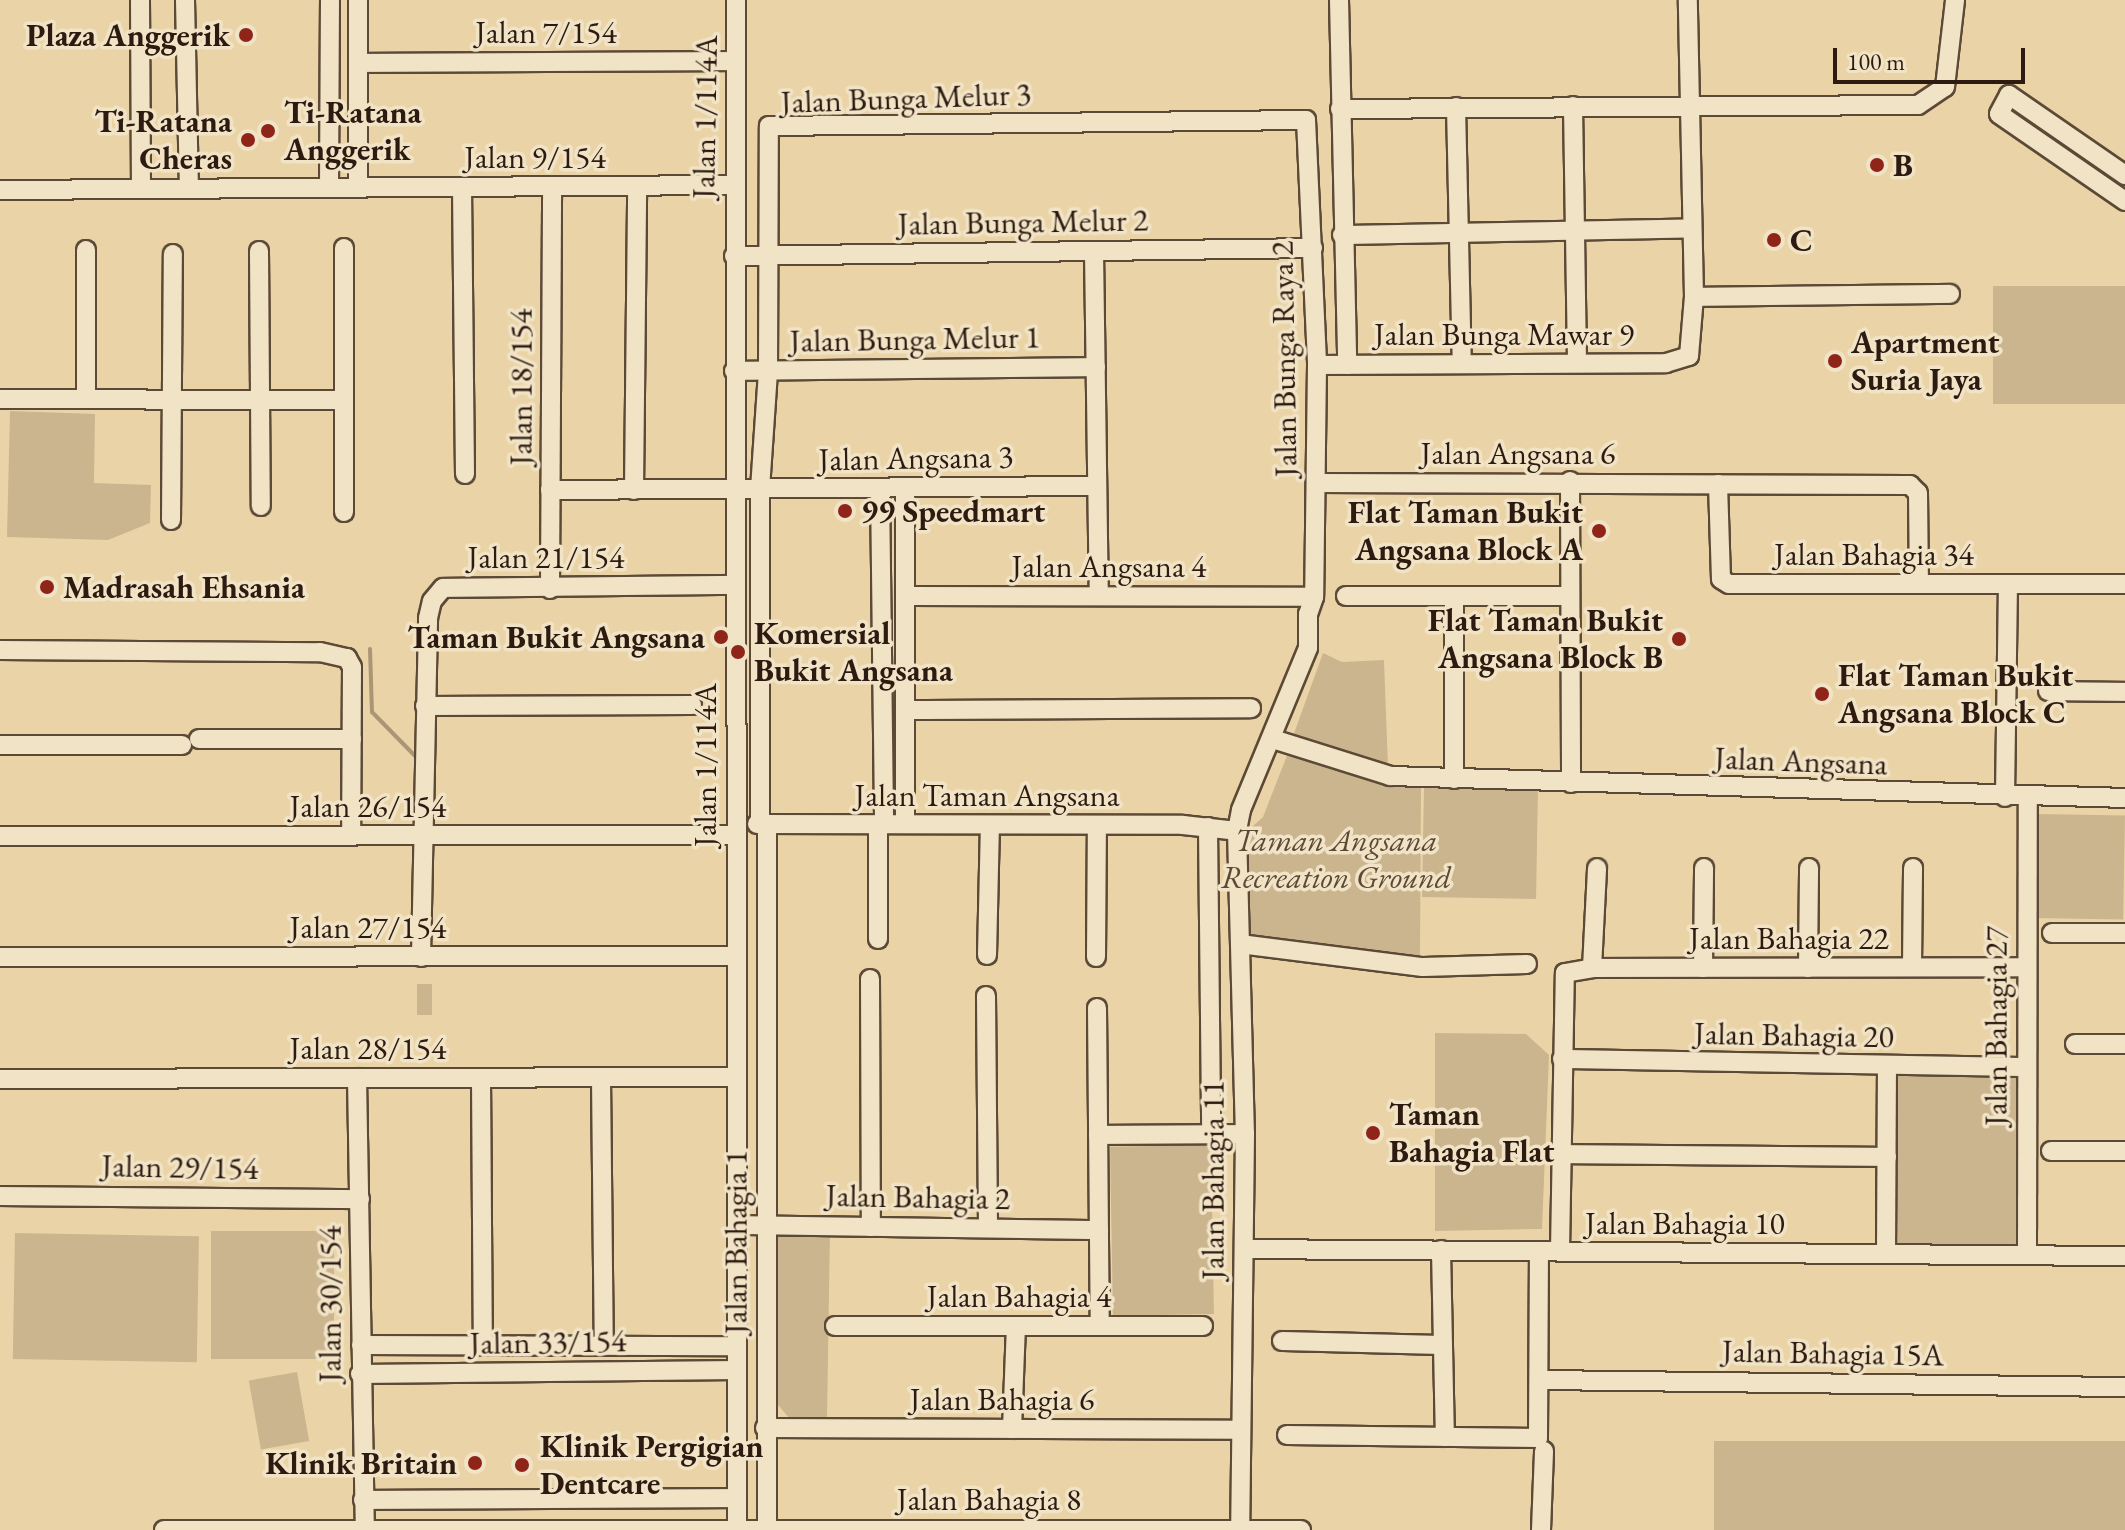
<!DOCTYPE html>
<style>
body{margin:0}
#map{position:relative;width:2125px;height:1530px;overflow:hidden;background:#ead4a7;font-family:"EB Garamond",serif}
div>[style]{position:absolute}
.green>*{inset:0;background:#cab58e;transform-origin:0 0}
.stream>*{height:4px;margin:-2px;padding:0 2px;transform-origin:2px;border-radius:2px;background:#aa9574}
.roads{filter:drop-shadow(2px 0 #5c4936) drop-shadow(-2px 0 #5c4936) drop-shadow(0 2px #5c4936) drop-shadow(0 -2px #5c4936)}
.minor>*{height:18px;margin:-9px;padding:0 9px;transform-origin:9px;border-radius:9px;background:#f1e3c6}
.dots>*{width:22px;height:22px;translate:-50% -50%;box-sizing:border-box;border:4px solid #f1e3c6;border-radius:50%}
span{translate:-50% -50%;white-space:nowrap;text-align:center;line-height:1.15;-webkit-text-stroke:7px #f1e3c6;paint-order:stroke}
.street-label{font-size:32px;color:#2d1b11}
.poi-label{font-size:32px;color:#2d1b11;font-weight:700}
.right{translate:-100% -50%;text-align:right}
.left{translate:0 -50%;text-align:left}
.park-label{font-size:32px;color:#5c4936;font-style:italic}
.scale{position:absolute;left:1833px;top:48px;width:192px;height:36px;box-sizing:border-box;border:4px solid #2d1b11;border-top:0;padding-left:10px;font-size:24px;line-height:28px;white-space:nowrap;color:#2d1b11;-webkit-text-stroke:6px #f1e3c6;paint-order:stroke}
</style>
<div id="map">
<div class="green">
<i style="left:2125px;top:286px;width:118px;height:132px;rotate:90deg"></i>
<i style="clip-path:polygon(10px 411px,95px 414px,94px 483px,151px 485px,150px 523px,108px 540px,7px 537px)"></i>
<i style="clip-path:polygon(1323px 653px,1342px 662px,1384px 660px,1388px 768px,1292px 739px)"></i>
<i style="clip-path:polygon(1288px 753px,1384px 786px,1421px 787px,1420px 957px,1245px 935px,1243px 835px,1263px 817px)"></i>
<i style="left:1424px;top:786px;width:114px;height:111px;rotate:1deg"></i>
<i style="left:2036px;top:814px;width:89px;height:104px;rotate:1deg"></i>
<i style="left:417px;top:984px;width:15px;height:31px"></i>
<i style="clip-path:polygon(1435px 1033px,1526px 1034px,1549px 1055px,1542px 1229px,1435px 1231px)"></i>
<i style="left:1893px;top:1067px;width:126px;height:179px;rotate:1deg"></i>
<i style="left:1211px;top:1145px;width:169px;height:101px;rotate:89deg"></i>
<i style="left:211px;top:1231px;width:123px;height:128px"></i>
<i style="clip-path:polygon(830px 1231px,827px 1417px,790px 1419px,778px 1405px,778px 1236px)"></i>
<i style="left:15px;top:1233px;width:184px;height:126px;rotate:1deg"></i>
<i style="left:297px;top:1372px;width:70px;height:49px;rotate:80deg"></i>
<i style="left:1714px;top:1441px;width:411px;height:89px"></i>
</div>
<div class="stream">
<i style="left:370px;top:649px;width:63px;rotate:88.2deg"></i>
<i style="left:372px;top:712px;width:63px;rotate:45.6deg"></i>
</div>
<div class="roads">
<div class="minor">
<i style="left:140px;top:0;width:189px;rotate:89.7deg"></i>
<i style="left:185px;top:0;width:189px;rotate:88.8deg"></i>
<i style="left:736px;top:0;width:1530px;rotate:89.96deg"></i>
<i style="left:1339px;top:0;width:365px;rotate:88.7deg"></i>
<i style="left:358px;top:63px;width:377px;rotate:-0.3deg"></i>
<i style="left:1573px;top:106px;width:257px;rotate:89.1deg"></i>
<i style="left:1456px;top:107px;width:256px;rotate:88.7deg"></i>
<i style="left:1340px;top:109px;width:578px;rotate:-0.4deg"></i>
<i style="left:1918px;top:105px;width:32px;rotate:-34deg"></i>
<i style="left:1945px;top:87px;width:88px;rotate:-83.4deg"></i>
<i style="left:2125px;top:175px;width:141px;rotate:-145.4deg"></i>
<i style="left:2009px;top:95px;width:21px;rotate:118deg"></i>
<i style="left:1999px;top:114px;width:153px;rotate:34.6deg"></i>
<i style="left:329px;top:188px;width:188px;rotate:-89.7deg"></i>
<i style="left:358px;top:188px;width:188px;rotate:-90deg"></i>
<i style="left:462px;top:188px;width:286px;rotate:89.4deg"></i>
<i style="left:0;top:190px;width:734px;rotate:-0.39deg"></i>
<i style="left:1342px;top:235px;width:349px;rotate:-1.1deg"></i>
<i style="left:259px;top:251px;width:255px;rotate:89.6deg"></i>
<i style="left:1094px;top:251px;width:344px;rotate:89.2deg"></i>
<i style="left:734px;top:256px;width:579px;rotate:-0.79deg"></i>
<i style="left:1694px;top:297px;width:256px;rotate:-0.7deg"></i>
<i style="left:1317px;top:365px;width:349px;rotate:-0.3deg"></i>
<i style="left:1666px;top:363px;width:24px;rotate:-17deg"></i>
<i style="left:1689px;top:356px;width:59px;rotate:-85.2deg"></i>
<i style="left:1694px;top:297px;width:297px;rotate:-91.2deg"></i>
<i style="left:734px;top:371px;width:362px;rotate:-0.6deg"></i>
<i style="left:0;top:399px;width:344px;rotate:0.2deg"></i>
<i style="left:86px;top:399px;width:149px;rotate:-90deg"></i>
<i style="left:1570px;top:481px;width:302px;rotate:89.8deg"></i>
<i style="left:1317px;top:483px;width:593px;rotate:0.19deg"></i>
<i style="left:1910px;top:485px;width:11px;rotate:45deg"></i>
<i style="left:1918px;top:493px;width:90px;rotate:89.4deg"></i>
<i style="left:1718px;top:484px;width:95px;rotate:88.2deg"></i>
<i style="left:1721px;top:579px;width:9px;rotate:32deg"></i>
<i style="left:1729px;top:584px;width:396px"></i>
<i style="left:880px;top:488px;width:336px;rotate:89.3deg"></i>
<i style="left:905px;top:488px;width:336px;rotate:90deg"></i>
<i style="left:550px;top:490px;width:547px;rotate:-0.42deg"></i>
<i style="left:634px;top:490px;width:304px;rotate:-89.4deg"></i>
<i style="left:344px;top:512px;width:264px;rotate:-90deg"></i>
<i style="left:171px;top:520px;width:266px;rotate:-89.6deg"></i>
<i style="left:550px;top:589px;width:402px;rotate:-89.7deg"></i>
<i style="left:905px;top:596px;width:409px;rotate:0.1deg"></i>
<i style="left:1346px;top:596px;width:224px"></i>
<i style="left:1454px;top:598px;width:181px;rotate:90deg"></i>
<i style="left:0;top:650px;width:320px;rotate:0.4deg"></i>
<i style="left:320px;top:652px;width:28px;rotate:13deg"></i>
<i style="left:347px;top:658px;width:10px;rotate:61deg"></i>
<i style="left:352px;top:667px;width:169px;rotate:90.3deg"></i>
<i style="left:2048px;top:691px;width:77px;rotate:0.7deg"></i>
<i style="left:425px;top:706px;width:267px;rotate:-0.2deg"></i>
<i style="left:905px;top:710px;width:346px;rotate:-0.3deg"></i>
<i style="left:199px;top:739px;width:153px"></i>
<i style="left:1273px;top:739px;width:123px;rotate:17.5deg"></i>
<i style="left:1390px;top:776px;width:735px;rotate:1.71deg"></i>
<i style="left:0;top:745px;width:182px"></i>
<i style="left:2005px;top:797px;width:212px;rotate:-89.2deg"></i>
<i style="left:757px;top:824px;width:426px;rotate:0.1deg"></i>
<i style="left:1183px;top:825px;width:54px;rotate:6.3deg"></i>
<i style="left:760px;top:824px;width:335px;rotate:-90deg"></i>
<i style="left:760px;top:489px;width:118px;rotate:-86.1deg"></i>
<i style="left:768px;top:371px;width:245px;rotate:-89.8deg"></i>
<i style="left:769px;top:126px;width:537px;rotate:-0.64deg"></i>
<i style="left:1306px;top:120px;width:245px;rotate:87.4deg"></i>
<i style="left:1317px;top:365px;width:232px;rotate:90.7deg"></i>
<i style="left:1314px;top:597px;width:18px;rotate:109deg"></i>
<i style="left:1308px;top:614px;width:34px;rotate:90deg"></i>
<i style="left:1308px;top:648px;width:175px;rotate:112.5deg"></i>
<i style="left:1241px;top:810px;width:21px;rotate:101deg"></i>
<i style="left:1237px;top:831px;width:303px;rotate:88.5deg"></i>
<i style="left:1245px;top:1134px;width:396px;rotate:90.7deg"></i>
<i style="left:878px;top:824px;width:115px;rotate:90deg"></i>
<i style="left:1208px;top:827px;width:307px;rotate:89.4deg"></i>
<i style="left:0;top:836px;width:736px;rotate:-0.08deg"></i>
<i style="left:2052px;top:933px;width:73px"></i>
<i style="left:1240px;top:944px;width:184px;rotate:7.2deg"></i>
<i style="left:1423px;top:967px;width:104px;rotate:-1.7deg"></i>
<i style="left:987px;top:955px;width:130px;rotate:-88.7deg"></i>
<i style="left:0;top:957px;width:736px;rotate:-0.08deg"></i>
<i style="left:421px;top:957px;width:339px;rotate:-88.8deg"></i>
<i style="left:428px;top:618px;width:17px;rotate:-77deg"></i>
<i style="left:432px;top:601px;width:17px;rotate:-50deg"></i>
<i style="left:443px;top:588px;width:292px;rotate:-0.6deg"></i>
<i style="left:1096px;top:957px;width:132px;rotate:-89.6deg"></i>
<i style="left:1912px;top:967px;width:99px;rotate:-89.4deg"></i>
<i style="left:1592px;top:968px;width:100px;rotate:-87.1deg"></i>
<i style="left:1703px;top:968px;width:100px;rotate:-89.4deg"></i>
<i style="left:1808px;top:968px;width:100px;rotate:-89.4deg"></i>
<i style="left:870px;top:979px;width:248px;rotate:89.8deg"></i>
<i style="left:986px;top:996px;width:232px;rotate:89.5deg"></i>
<i style="left:1097px;top:1008px;width:318px;rotate:89.5deg"></i>
<i style="left:2075px;top:1044px;width:50px"></i>
<i style="left:1562px;top:1059px;width:464px;rotate:1deg"></i>
<i style="left:357px;top:1078px;width:452px;rotate:89deg"></i>
<i style="left:481px;top:1078px;width:267px;rotate:89.6deg"></i>
<i style="left:601px;top:1078px;width:267px;rotate:89.4deg"></i>
<i style="left:0;top:1079px;width:736px;rotate:-0.16deg"></i>
<i style="left:1098px;top:1135px;width:147px;rotate:-0.4deg"></i>
<i style="left:2051px;top:1151px;width:74px"></i>
<i style="left:1561px;top:1154px;width:326px;rotate:0.5deg"></i>
<i style="left:0;top:1196px;width:360px;rotate:0.5deg"></i>
<i style="left:737px;top:1225px;width:362px;rotate:0.8deg"></i>
<i style="left:1244px;top:1249px;width:881px;rotate:0.46deg"></i>
<i style="left:1441px;top:1250px;width:187px;rotate:88.8deg"></i>
<i style="left:1560px;top:1251px;width:278px;rotate:-89deg"></i>
<i style="left:1565px;top:973px;width:27px;rotate:-10deg"></i>
<i style="left:1592px;top:968px;width:433px;rotate:-0.1deg"></i>
<i style="left:1886px;top:1254px;width:188px;rotate:-89.7deg"></i>
<i style="left:2027px;top:1255px;width:458px;rotate:-89.9deg"></i>
<i style="left:835px;top:1326px;width:368px"></i>
<i style="left:1282px;top:1341px;width:160px;rotate:1.4deg"></i>
<i style="left:361px;top:1345px;width:376px;rotate:0.2deg"></i>
<i style="left:360px;top:1374px;width:377px;rotate:-0.6deg"></i>
<i style="left:1540px;top:1380px;width:585px;rotate:0.69deg"></i>
<i style="left:765px;top:1428px;width:475px;rotate:0.2deg"></i>
<i style="left:1012px;top:1429px;width:103px;rotate:-87.8deg"></i>
<i style="left:1287px;top:1435px;width:251px;rotate:0.7deg"></i>
<i style="left:1538px;top:1438px;width:186px;rotate:-89.7deg"></i>
<i style="left:363px;top:1500px;width:374px;rotate:-0.3deg"></i>
<i style="left:164px;top:1530px;width:1137px"></i>
<i style="left:767px;top:1530px;width:706px;rotate:-90deg"></i>
<i style="left:1541px;top:1530px;width:79px;rotate:-87.8deg"></i>
</div>
</div>
<div class="dots">
<i style="left:246px;top:35px;background:#8f2418"></i>
<i style="left:268px;top:131px;background:#8f2418"></i>
<i style="left:248px;top:140px;background:#8f2418"></i>
<i style="left:1877px;top:165px;background:#8f2418"></i>
<i style="left:1774px;top:240px;background:#8f2418"></i>
<i style="left:1835px;top:361px;background:#8f2418"></i>
<i style="left:845px;top:511px;background:#8f2418"></i>
<i style="left:1599px;top:531px;background:#8f2418"></i>
<i style="left:47px;top:587px;background:#8f2418"></i>
<i style="left:721px;top:637px;background:#8f2418"></i>
<i style="left:1679px;top:639px;background:#8f2418"></i>
<i style="left:738px;top:652px;background:#8f2418"></i>
<i style="left:1822px;top:694px;background:#8f2418"></i>
<i style="left:1373px;top:1133px;background:#8f2418"></i>
<i style="left:475px;top:1463px;background:#8f2418"></i>
<i style="left:522px;top:1465px;background:#8f2418"></i>
</div>
<div class="street-label">
<span style="left:546px;top:32px">Jalan 7/154</span>
<span style="left:906px;top:98px;rotate:-2deg">Jalan Bunga Melur 3</span>
<span style="left:705px;top:117px;rotate:-89deg">Jalan 1/114A</span>
<span style="left:535px;top:157px">Jalan 9/154</span>
<span style="left:1023px;top:222px;rotate:-1deg">Jalan Bunga Melur 2</span>
<span style="left:1504px;top:334px">Jalan Bunga Mawar 9</span>
<span style="left:915px;top:339px;rotate:-1deg">Jalan Bunga Melur 1</span>
<span style="left:1284px;top:359px;rotate:-91deg">Jalan Bunga Raya 2</span>
<span style="left:521px;top:387px;rotate:-90deg">Jalan 18/154</span>
<span style="left:1518px;top:453px">Jalan Angsana 6</span>
<span style="left:916px;top:458px;rotate:-1deg">Jalan Angsana 3</span>
<span style="left:1874px;top:554px">Jalan Bahagia 34</span>
<span style="left:546px;top:557px">Jalan 21/154</span>
<span style="left:1109px;top:566px">Jalan Angsana 4</span>
<span style="left:1801px;top:761px;rotate:2deg">Jalan Angsana</span>
<span style="left:705px;top:765px;rotate:-90deg">Jalan 1/114A</span>
<span style="left:987px;top:795px">Jalan Taman Angsana</span>
<span style="left:368px;top:806px">Jalan 26/154</span>
<span style="left:368px;top:927px">Jalan 27/154</span>
<span style="left:1789px;top:938px">Jalan Bahagia 22</span>
<span style="left:1996px;top:1026px;rotate:-90deg">Jalan Bahagia 27</span>
<span style="left:1794px;top:1035px;rotate:1deg">Jalan Bahagia 20</span>
<span style="left:368px;top:1048px">Jalan 28/154</span>
<span style="left:180px;top:1167px;rotate:1deg">Jalan 29/154</span>
<span style="left:1213px;top:1180px;rotate:-90deg">Jalan Bahagia 11</span>
<span style="left:918px;top:1197px;rotate:1deg">Jalan Bahagia 2</span>
<span style="left:1685px;top:1223px">Jalan Bahagia 10</span>
<span style="left:736px;top:1242px;rotate:-90deg">Jalan Bahagia 1</span>
<span style="left:1019px;top:1296px">Jalan Bahagia 4</span>
<span style="left:330px;top:1304px;rotate:-90deg">Jalan 30/154</span>
<span style="left:548px;top:1342px;rotate:-1deg">Jalan 33/154</span>
<span style="left:1833px;top:1353px;rotate:1deg">Jalan Bahagia 15A</span>
<span style="left:1002px;top:1399px">Jalan Bahagia 6</span>
<span style="left:989px;top:1499px">Jalan Bahagia 8</span>
</div>
<div class="poi-label">
<span class="right" style="left:230px;top:35px">Plaza Anggerik</span>
<span class="left" style="left:284px;top:131px">Ti-Ratana<br>Anggerik</span>
<span class="right" style="left:232px;top:140px">Ti-Ratana<br>Cheras</span>
<span class="left" style="left:1893px;top:165px">B</span>
<span class="left" style="left:1790px;top:240px">C</span>
<span class="left" style="left:1851px;top:361px">Apartment<br>Suria Jaya</span>
<span class="left" style="left:861px;top:511px">99 Speedmart</span>
<span class="right" style="left:1583px;top:531px">Flat Taman Bukit<br>Angsana Block A</span>
<span class="left" style="left:63px;top:587px">Madrasah Ehsania</span>
<span class="right" style="left:1663px;top:639px">Flat Taman Bukit<br>Angsana Block B</span>
<span class="left" style="left:754px;top:652px">Komersial<br>Bukit Angsana</span>
<span class="right" style="left:705px;top:637px">Taman Bukit Angsana</span>
<span class="left" style="left:1838px;top:694px">Flat Taman Bukit<br>Angsana Block C</span>
<span class="left" style="left:1389px;top:1133px">Taman<br>Bahagia Flat</span>
<span class="left" style="left:540px;top:1465px">Klinik Pergigian<br>Dentcare</span>
<span class="right" style="left:457px;top:1463px">Klinik Britain</span>
</div>
<div class="park-label">
<span style="left:1336px;top:859px">Taman Angsana<br>Recreation Ground</span>
</div>
<div class="scale">100 m</div>
</div>
